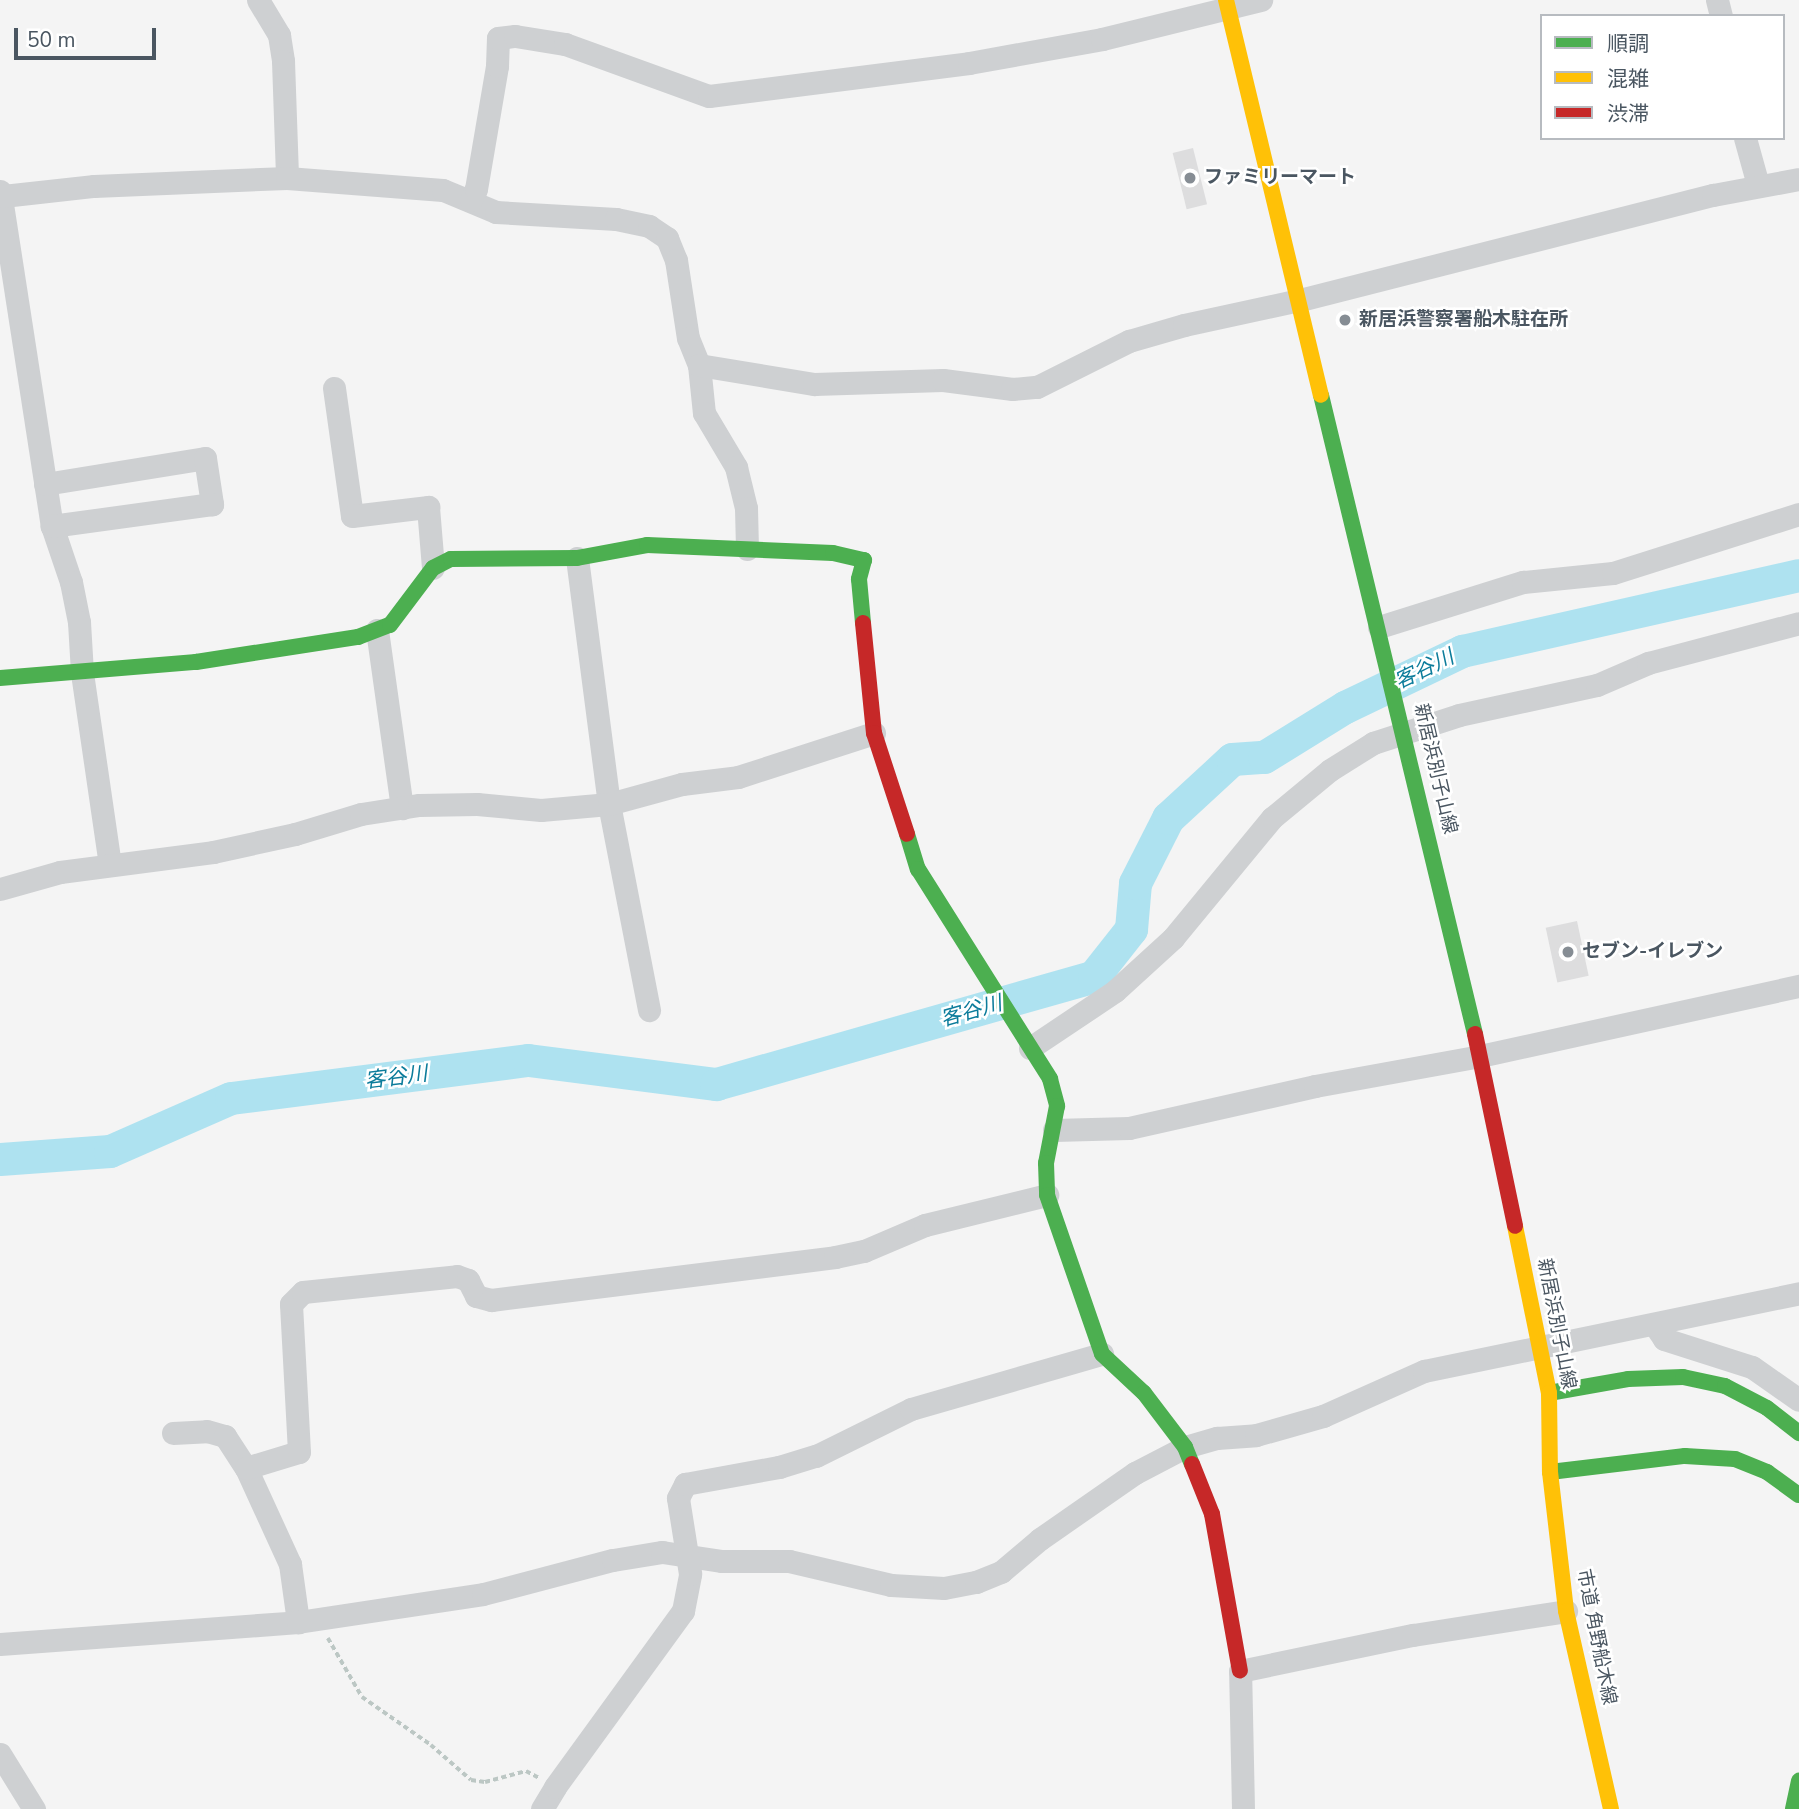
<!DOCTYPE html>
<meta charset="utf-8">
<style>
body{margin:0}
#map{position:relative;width:1799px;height:1809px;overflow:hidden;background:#f4f4f4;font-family:"Nunito Sans","Noto Sans JP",sans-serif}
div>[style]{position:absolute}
.river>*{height:33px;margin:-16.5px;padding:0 16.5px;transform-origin:16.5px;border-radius:16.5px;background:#aee2f0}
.building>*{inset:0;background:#ddddde;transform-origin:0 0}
.path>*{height:3.5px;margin-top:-1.75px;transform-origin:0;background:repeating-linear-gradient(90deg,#bcc7c4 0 5px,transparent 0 8.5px)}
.street>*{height:23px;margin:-11.5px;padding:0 11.5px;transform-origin:11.5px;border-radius:11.5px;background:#ced0d2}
.fast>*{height:16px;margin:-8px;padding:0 8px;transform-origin:8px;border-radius:8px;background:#4caf50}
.slow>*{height:16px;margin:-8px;padding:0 8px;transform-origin:8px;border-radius:8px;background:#ffc107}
.jam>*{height:16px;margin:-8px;padding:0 8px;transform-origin:8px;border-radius:8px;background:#c62828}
.dots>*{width:19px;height:19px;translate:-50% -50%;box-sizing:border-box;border:4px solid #fff;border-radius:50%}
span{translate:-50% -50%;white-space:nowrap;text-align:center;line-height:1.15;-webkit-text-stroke:5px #fff;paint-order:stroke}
.poi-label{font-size:19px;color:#4a5661;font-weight:700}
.left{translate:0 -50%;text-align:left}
.street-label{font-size:19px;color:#4a5661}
.water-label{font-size:21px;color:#0c7c9b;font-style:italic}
.legend{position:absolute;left:1540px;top:14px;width:245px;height:126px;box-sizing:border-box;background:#fff;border:2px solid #b7bbc0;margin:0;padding:9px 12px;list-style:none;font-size:21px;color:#4a5661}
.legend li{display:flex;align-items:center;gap:14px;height:35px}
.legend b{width:35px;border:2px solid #b7bbc0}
.scale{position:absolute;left:14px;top:28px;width:142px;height:32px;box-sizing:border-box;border:4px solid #4a5661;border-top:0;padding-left:9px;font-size:21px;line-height:24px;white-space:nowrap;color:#4a5661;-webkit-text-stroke:5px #fff;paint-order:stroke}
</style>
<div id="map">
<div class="river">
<i style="left:0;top:1159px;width:110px;rotate:-4.2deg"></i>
<i style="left:110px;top:1151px;width:132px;rotate:-23.7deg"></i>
<i style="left:231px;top:1098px;width:299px;rotate:-7.3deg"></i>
<i style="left:528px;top:1060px;width:190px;rotate:7.3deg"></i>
<i style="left:716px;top:1084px;width:393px;rotate:-15.9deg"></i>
<i style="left:1094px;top:976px;width:60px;rotate:-51.8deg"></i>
<i style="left:1131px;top:929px;width:46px;rotate:-85deg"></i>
<i style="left:1135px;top:883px;width:73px;rotate:-63.1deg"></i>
<i style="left:1168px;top:818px;width:87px;rotate:-42.7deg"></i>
<i style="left:1232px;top:759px;width:32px;rotate:-4deg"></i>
<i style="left:1264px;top:757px;width:95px;rotate:-31.7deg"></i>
<i style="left:1345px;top:707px;width:130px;rotate:-25.6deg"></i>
<i style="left:1462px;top:651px;width:345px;rotate:-12.7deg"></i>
</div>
<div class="building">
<i style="left:1193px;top:148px;width:58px;height:21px;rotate:76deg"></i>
<i style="left:1577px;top:921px;width:56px;height:32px;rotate:78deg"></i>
</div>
<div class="path">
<i style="left:328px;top:1638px;width:68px;rotate:60deg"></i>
<i style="left:362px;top:1697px;width:84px;rotate:34.8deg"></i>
<i style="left:431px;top:1745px;width:53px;rotate:41.2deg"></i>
<i style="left:471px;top:1780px;width:14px;rotate:8deg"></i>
<i style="left:485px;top:1782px;width:42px;rotate:-15deg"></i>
<i style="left:526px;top:1771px;width:15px;rotate:28deg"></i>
</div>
<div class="street">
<i style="left:258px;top:0;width:41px;rotate:59deg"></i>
<i style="left:279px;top:35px;width:26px;rotate:81deg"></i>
<i style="left:283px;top:61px;width:117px;rotate:88deg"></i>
<i style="left:1717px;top:0;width:16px;rotate:76deg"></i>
<i style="left:1745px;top:138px;width:49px;rotate:74.5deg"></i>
<i style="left:0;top:191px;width:339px;rotate:81.2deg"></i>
<i style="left:52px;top:526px;width:59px;rotate:71.3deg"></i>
<i style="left:71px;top:582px;width:41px;rotate:78.7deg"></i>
<i style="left:79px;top:622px;width:51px;rotate:86.6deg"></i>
<i style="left:82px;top:673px;width:194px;rotate:81.7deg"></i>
<i style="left:3px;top:196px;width:92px;rotate:-6.3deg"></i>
<i style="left:94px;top:186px;width:193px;rotate:-2.4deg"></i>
<i style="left:287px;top:178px;width:156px;rotate:4.4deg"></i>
<i style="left:443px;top:190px;width:57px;rotate:22.5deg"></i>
<i style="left:496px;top:212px;width:120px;rotate:3.3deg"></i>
<i style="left:616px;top:219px;width:34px;rotate:12deg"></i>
<i style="left:649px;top:226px;width:22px;rotate:34deg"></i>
<i style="left:667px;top:238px;width:24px;rotate:68deg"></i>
<i style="left:676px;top:260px;width:79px;rotate:81.3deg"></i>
<i style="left:688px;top:338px;width:29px;rotate:68deg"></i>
<i style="left:699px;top:365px;width:48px;rotate:84.1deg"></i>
<i style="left:704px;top:413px;width:63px;rotate:59.3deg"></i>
<i style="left:736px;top:467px;width:42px;rotate:76.3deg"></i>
<i style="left:746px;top:508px;width:41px;rotate:88.6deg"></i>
<i style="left:471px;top:200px;width:12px;rotate:-66deg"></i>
<i style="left:476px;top:189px;width:125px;rotate:-80.3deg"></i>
<i style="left:497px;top:66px;width:28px;rotate:-88deg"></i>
<i style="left:498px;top:38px;width:17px;rotate:-7deg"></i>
<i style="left:515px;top:36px;width:51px;rotate:9.1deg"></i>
<i style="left:565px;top:44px;width:153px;rotate:19.9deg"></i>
<i style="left:709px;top:96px;width:262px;rotate:-7.2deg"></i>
<i style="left:969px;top:63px;width:135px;rotate:-10.2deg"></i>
<i style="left:1102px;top:39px;width:164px;rotate:-13.8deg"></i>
<i style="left:699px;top:365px;width:117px;rotate:9.4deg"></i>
<i style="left:814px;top:384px;width:129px;rotate:-1.8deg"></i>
<i style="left:943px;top:380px;width:70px;rotate:7.4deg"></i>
<i style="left:1012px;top:389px;width:25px;rotate:-5deg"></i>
<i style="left:1037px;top:387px;width:103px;rotate:-26.6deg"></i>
<i style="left:1129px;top:341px;width:57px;rotate:-16.2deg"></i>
<i style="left:1184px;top:325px;width:119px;rotate:-12.2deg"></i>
<i style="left:1300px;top:300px;width:426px;rotate:-14.3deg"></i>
<i style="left:1713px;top:195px;width:87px;rotate:-10.5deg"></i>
<i style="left:334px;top:388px;width:129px;rotate:82deg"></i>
<i style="left:352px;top:516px;width:77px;rotate:-6.8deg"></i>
<i style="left:428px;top:507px;width:61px;rotate:85.3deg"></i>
<i style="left:45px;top:484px;width:162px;rotate:-9.2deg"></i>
<i style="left:205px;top:458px;width:47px;rotate:81.3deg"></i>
<i style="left:212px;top:504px;width:162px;rotate:172.2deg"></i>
<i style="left:577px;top:558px;width:248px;rotate:82.6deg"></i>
<i style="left:609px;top:804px;width:210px;rotate:79deg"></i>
<i style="left:1379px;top:627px;width:151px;rotate:-17.4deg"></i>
<i style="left:1523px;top:582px;width:90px;rotate:-5.7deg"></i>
<i style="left:1613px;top:573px;width:195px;rotate:-17.6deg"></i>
<i style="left:377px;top:630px;width:180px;rotate:82deg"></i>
<i style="left:0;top:889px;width:62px;rotate:-15.8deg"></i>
<i style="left:60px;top:872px;width:154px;rotate:-7.4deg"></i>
<i style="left:213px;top:852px;width:84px;rotate:-12.4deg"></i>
<i style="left:295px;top:834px;width:69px;rotate:-16.9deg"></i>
<i style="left:361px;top:814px;width:59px;rotate:-8.8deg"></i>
<i style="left:419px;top:805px;width:58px;rotate:-1deg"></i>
<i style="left:477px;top:804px;width:64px;rotate:5.4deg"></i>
<i style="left:541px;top:810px;width:68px;rotate:-5deg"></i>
<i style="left:609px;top:804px;width:76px;rotate:-15.3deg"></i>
<i style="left:682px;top:784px;width:56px;rotate:-7.1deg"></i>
<i style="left:738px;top:777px;width:143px;rotate:-17.9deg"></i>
<i style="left:1030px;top:1048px;width:102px;rotate:-33.8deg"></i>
<i style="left:1115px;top:991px;width:79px;rotate:-42.4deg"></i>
<i style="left:1173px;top:938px;width:156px;rotate:-50.5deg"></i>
<i style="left:1272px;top:818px;width:75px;rotate:-39.6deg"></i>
<i style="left:1330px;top:770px;width:51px;rotate:-32.1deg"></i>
<i style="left:1373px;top:743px;width:90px;rotate:-18deg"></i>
<i style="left:1459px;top:715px;width:141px;rotate:-12.3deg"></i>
<i style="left:1597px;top:685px;width:56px;rotate:-23.3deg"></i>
<i style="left:1648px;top:663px;width:156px;rotate:-14.8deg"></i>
<i style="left:1054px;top:1130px;width:75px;rotate:-1.5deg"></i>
<i style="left:1129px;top:1128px;width:191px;rotate:-12.7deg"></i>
<i style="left:1315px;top:1086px;width:168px;rotate:-10.3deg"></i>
<i style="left:1480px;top:1056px;width:327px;rotate:-12.4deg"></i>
<i style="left:1654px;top:1324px;width:18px;rotate:56deg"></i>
<i style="left:1664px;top:1339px;width:92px;rotate:17.7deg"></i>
<i style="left:1752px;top:1367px;width:57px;rotate:35.1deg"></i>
<i style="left:173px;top:1433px;width:34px;rotate:-3deg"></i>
<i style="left:207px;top:1431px;width:19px;rotate:16deg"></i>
<i style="left:225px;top:1436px;width:38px;rotate:57deg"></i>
<i style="left:246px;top:1468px;width:106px;rotate:65.4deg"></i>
<i style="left:290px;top:1564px;width:59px;rotate:82.1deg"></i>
<i style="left:246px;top:1468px;width:55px;rotate:-16.8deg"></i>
<i style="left:299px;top:1452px;width:148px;rotate:-93.1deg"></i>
<i style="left:291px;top:1304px;width:17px;rotate:-45deg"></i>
<i style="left:303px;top:1292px;width:155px;rotate:-5.9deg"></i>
<i style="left:457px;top:1276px;width:12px;rotate:20deg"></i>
<i style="left:468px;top:1280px;width:18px;rotate:63deg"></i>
<i style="left:476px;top:1296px;width:16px;rotate:15deg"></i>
<i style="left:491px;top:1300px;width:347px;rotate:-7.1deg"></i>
<i style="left:835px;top:1257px;width:30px;rotate:-12deg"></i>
<i style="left:864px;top:1251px;width:66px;rotate:-23.1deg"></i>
<i style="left:925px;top:1225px;width:126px;rotate:-13.8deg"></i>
<i style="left:0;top:1644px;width:299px;rotate:-4.2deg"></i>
<i style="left:298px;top:1622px;width:187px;rotate:-8.6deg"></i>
<i style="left:483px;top:1594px;width:134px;rotate:-14.7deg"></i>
<i style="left:613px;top:1560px;width:50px;rotate:-9.3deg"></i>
<i style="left:662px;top:1552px;width:61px;rotate:8.5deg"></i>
<i style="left:722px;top:1561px;width:67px"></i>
<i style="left:789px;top:1561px;width:105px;rotate:13.2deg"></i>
<i style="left:891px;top:1585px;width:53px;rotate:3.2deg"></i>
<i style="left:944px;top:1588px;width:33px;rotate:-11deg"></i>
<i style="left:976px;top:1582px;width:27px;rotate:-22deg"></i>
<i style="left:1001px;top:1572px;width:51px;rotate:-40.2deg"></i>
<i style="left:1040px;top:1539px;width:116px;rotate:-34.8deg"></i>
<i style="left:1135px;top:1473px;width:56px;rotate:-27.5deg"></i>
<i style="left:1185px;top:1447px;width:33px;rotate:-16deg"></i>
<i style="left:1217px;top:1438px;width:39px;rotate:-4deg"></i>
<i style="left:1256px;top:1435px;width:70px;rotate:-15.8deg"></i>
<i style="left:1323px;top:1416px;width:111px;rotate:-24deg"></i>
<i style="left:1424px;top:1371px;width:383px;rotate:-11.7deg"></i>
<i style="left:0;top:1754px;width:65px;rotate:58.3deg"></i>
<i style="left:542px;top:1809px;width:26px;rotate:-59deg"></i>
<i style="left:555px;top:1787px;width:218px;rotate:-54deg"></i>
<i style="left:683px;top:1611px;width:38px;rotate:-79deg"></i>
<i style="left:690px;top:1574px;width:77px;rotate:-99deg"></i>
<i style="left:678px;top:1498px;width:16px;rotate:-63deg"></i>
<i style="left:685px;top:1484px;width:96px;rotate:-10.3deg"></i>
<i style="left:779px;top:1467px;width:39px;rotate:-17deg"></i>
<i style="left:816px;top:1456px;width:106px;rotate:-26.3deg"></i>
<i style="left:911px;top:1409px;width:199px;rotate:-16.1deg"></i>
<i style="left:1243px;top:1809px;width:138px;rotate:-91.2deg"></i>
<i style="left:1240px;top:1671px;width:177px;rotate:-11.8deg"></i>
<i style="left:1413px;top:1635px;width:155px;rotate:-8.9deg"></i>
</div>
<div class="fast">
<i style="left:1321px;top:395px;width:657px;rotate:76.45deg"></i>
<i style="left:0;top:678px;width:197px;rotate:-4.7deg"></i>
<i style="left:196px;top:662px;width:164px;rotate:-8.8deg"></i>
<i style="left:358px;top:637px;width:34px;rotate:-21deg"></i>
<i style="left:390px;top:625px;width:71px;rotate:-53deg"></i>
<i style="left:433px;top:568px;width:20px;rotate:-27deg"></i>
<i style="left:451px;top:559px;width:126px;rotate:-0.5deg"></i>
<i style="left:577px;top:558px;width:71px;rotate:-10.5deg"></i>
<i style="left:647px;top:545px;width:186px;rotate:2.5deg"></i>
<i style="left:833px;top:553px;width:32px;rotate:13deg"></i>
<i style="left:864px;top:560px;width:20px;rotate:105deg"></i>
<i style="left:859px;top:579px;width:44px;rotate:84.8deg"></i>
<i style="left:907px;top:834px;width:37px;rotate:73deg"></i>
<i style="left:918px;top:869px;width:248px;rotate:57.8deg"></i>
<i style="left:1050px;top:1079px;width:28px;rotate:75deg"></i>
<i style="left:1057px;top:1106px;width:58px;rotate:100.9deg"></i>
<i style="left:1046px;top:1163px;width:32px;rotate:88deg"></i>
<i style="left:1047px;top:1195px;width:168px;rotate:70.9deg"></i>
<i style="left:1102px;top:1354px;width:57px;rotate:42.9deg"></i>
<i style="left:1144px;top:1393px;width:68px;rotate:52.8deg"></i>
<i style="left:1185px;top:1447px;width:18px;rotate:68deg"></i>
<i style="left:1549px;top:1393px;width:80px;rotate:-10deg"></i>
<i style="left:1628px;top:1379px;width:55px;rotate:-2.1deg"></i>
<i style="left:1683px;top:1377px;width:43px;rotate:12.1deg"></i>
<i style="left:1725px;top:1386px;width:47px;rotate:27.6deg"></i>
<i style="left:1767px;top:1408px;width:41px;rotate:38deg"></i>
<i style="left:1550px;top:1472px;width:136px;rotate:-6.8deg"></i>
<i style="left:1685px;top:1456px;width:50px;rotate:3.4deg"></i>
<i style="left:1735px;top:1459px;width:35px;rotate:22deg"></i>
<i style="left:1767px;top:1472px;width:39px;rotate:36deg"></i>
<i style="left:1793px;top:1809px;width:29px;rotate:-78deg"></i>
</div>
<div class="slow">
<i style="left:1226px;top:0;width:406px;rotate:76.5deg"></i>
<i style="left:1515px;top:1226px;width:170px;rotate:78.5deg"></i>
<i style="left:1549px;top:1393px;width:79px;rotate:89.3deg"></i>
<i style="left:1550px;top:1472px;width:140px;rotate:83.4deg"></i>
<i style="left:1566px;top:1611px;width:203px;rotate:77.2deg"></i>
</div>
<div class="jam">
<i style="left:863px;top:623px;width:111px;rotate:84.3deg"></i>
<i style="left:874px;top:733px;width:106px;rotate:71.9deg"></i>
<i style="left:1475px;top:1034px;width:196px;rotate:78.2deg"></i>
<i style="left:1192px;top:1464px;width:54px;rotate:68.2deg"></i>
<i style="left:1212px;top:1514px;width:159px;rotate:79.9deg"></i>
</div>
<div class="dots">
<i style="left:1190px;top:178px;background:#868d94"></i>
<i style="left:1345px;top:320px;background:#868d94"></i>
<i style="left:1568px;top:952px;background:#868d94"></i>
</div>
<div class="poi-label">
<span class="left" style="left:1204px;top:178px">ファミリーマート</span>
<span class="left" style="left:1359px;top:320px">新居浜警察署船木駐在所</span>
<span class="left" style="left:1582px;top:952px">セブン-イレブン</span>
</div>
<div class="street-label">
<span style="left:1435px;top:769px;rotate:77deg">新居浜別子山線</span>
<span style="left:1556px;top:1324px;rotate:79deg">新居浜別子山線</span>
<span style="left:1596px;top:1637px;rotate:79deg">市道 角野船木線</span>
</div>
<div class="water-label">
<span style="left:1424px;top:669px;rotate:-26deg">客谷川</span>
<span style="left:971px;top:1011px;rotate:-16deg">客谷川</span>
<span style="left:396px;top:1077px;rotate:-7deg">客谷川</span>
</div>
<ul class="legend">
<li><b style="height:9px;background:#4caf50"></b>順調</li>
<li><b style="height:9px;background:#ffc107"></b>混雑</li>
<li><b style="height:9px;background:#c62828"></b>渋滞</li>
</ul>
<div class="scale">50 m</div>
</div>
